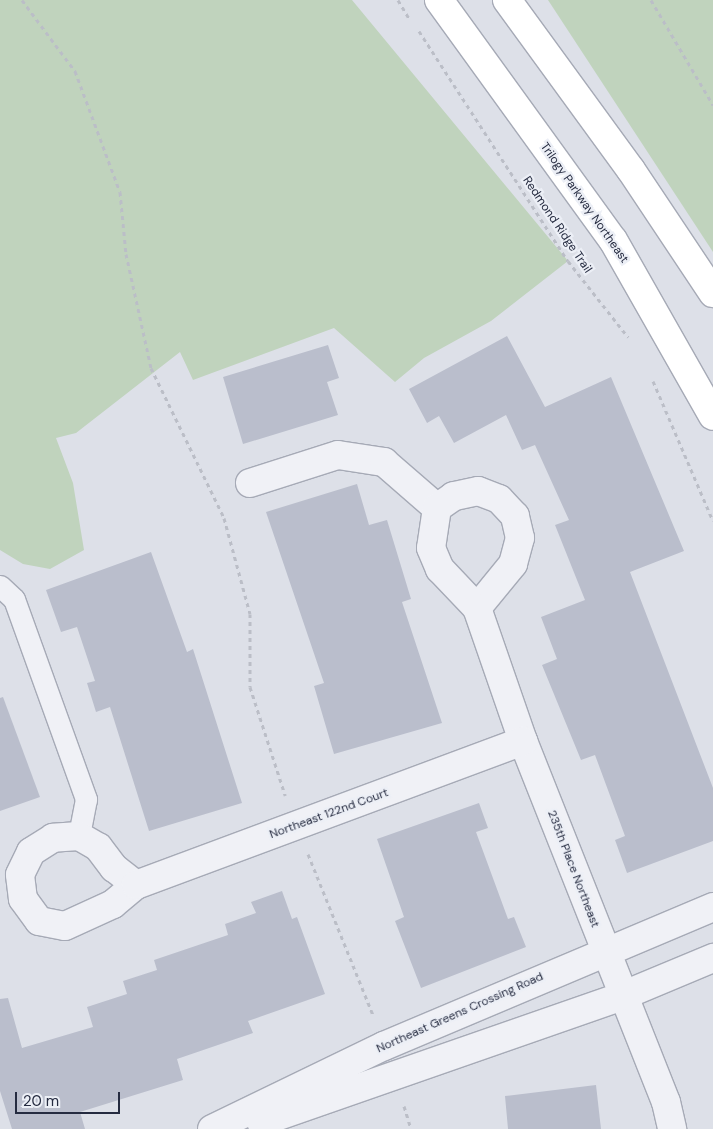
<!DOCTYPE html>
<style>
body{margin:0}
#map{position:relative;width:713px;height:1129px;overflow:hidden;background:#dde0e8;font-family:"DM Sans",sans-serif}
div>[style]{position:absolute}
.green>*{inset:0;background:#c0d3bd}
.building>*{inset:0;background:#babecc}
.path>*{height:3px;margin-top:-1.5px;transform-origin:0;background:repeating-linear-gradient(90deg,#bbbec7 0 4px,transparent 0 8px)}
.roads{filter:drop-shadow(1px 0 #a6aab6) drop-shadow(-1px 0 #a6aab6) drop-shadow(0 1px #a6aab6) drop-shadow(0 -1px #a6aab6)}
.lane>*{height:21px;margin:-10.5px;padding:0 10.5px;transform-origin:10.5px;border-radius:10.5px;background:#f0f1f6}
.street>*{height:28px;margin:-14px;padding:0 14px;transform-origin:14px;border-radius:14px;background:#f0f1f6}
.secondary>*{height:28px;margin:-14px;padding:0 14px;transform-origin:14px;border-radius:14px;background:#fff}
span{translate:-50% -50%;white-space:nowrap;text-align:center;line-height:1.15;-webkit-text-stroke:4.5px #eceff6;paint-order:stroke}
.street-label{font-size:12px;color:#252b40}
.scale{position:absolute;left:15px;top:1092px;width:105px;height:22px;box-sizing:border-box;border:2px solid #252b40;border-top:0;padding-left:6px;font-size:15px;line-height:18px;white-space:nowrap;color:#252b40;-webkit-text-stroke:4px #eceff6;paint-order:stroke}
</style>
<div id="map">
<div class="green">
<i style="clip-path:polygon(0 0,352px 0,568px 261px,491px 321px,424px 358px,395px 382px,334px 328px,193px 380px,180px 352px,76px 433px,56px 438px,73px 483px,84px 550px,50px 569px,23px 564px,0 550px)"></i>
<i style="clip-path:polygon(548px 0,713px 0,713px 252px)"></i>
</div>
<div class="building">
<i style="clip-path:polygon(507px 336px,545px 407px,611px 377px,684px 551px,630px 572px,713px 788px,713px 841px,627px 873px,615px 840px,625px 836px,595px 755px,581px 760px,542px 665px,557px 659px,541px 617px,585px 600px,555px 525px,569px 520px,535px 445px,522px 450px,506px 415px,454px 443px,439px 416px,427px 423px,409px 389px)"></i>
<i style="clip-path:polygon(328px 345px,339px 378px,327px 382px,338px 415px,243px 444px,223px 377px)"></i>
<i style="clip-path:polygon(357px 484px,369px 525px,387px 520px,411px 599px,402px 602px,442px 723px,334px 754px,314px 686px,324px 683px,266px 512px)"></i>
<i style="clip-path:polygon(151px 552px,187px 652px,193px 649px,242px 803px,149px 831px,110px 707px,96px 712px,87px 683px,95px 681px,77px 627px,61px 632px,46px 590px)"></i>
<i style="clip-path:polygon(3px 697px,40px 797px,0 811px,0 698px)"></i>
<i style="clip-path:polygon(479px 803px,488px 828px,476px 832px,508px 919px,514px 917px,526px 947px,421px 988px,395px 921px,404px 917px,377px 839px)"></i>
<i style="clip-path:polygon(282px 891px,292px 919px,297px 917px,325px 994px,248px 1021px,253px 1033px,177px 1059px,183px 1080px,80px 1112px,85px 1129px,12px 1129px,0 1091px,0 999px,8px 998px,22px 1048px,93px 1027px,87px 1007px,127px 994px,123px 981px,157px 970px,154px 960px,228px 935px,225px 924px,256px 913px,251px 902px)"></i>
<i style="clip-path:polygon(596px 1085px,601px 1129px,508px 1129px,505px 1096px)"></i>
</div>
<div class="path">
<i style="left:22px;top:0;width:89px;rotate:53.3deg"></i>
<i style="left:75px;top:71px;width:129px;rotate:69.6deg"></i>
<i style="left:120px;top:192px;width:62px;rotate:84.5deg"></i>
<i style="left:126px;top:254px;width:117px;rotate:77.6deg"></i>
<i style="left:151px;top:368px;width:167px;rotate:64deg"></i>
<i style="left:224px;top:518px;width:99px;rotate:74.8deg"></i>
<i style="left:250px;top:614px;width:73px;rotate:90deg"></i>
<i style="left:250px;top:687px;width:114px;rotate:72deg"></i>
<i style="left:398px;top:0;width:21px;rotate:59deg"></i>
<i style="left:651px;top:0;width:122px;rotate:59.4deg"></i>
<i style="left:419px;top:31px;width:274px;rotate:57.1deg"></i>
<i style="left:568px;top:261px;width:97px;rotate:51.7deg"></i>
<i style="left:653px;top:381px;width:152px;rotate:66.8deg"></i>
<i style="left:308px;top:854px;width:174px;rotate:68deg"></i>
<i style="left:404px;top:1106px;width:24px;rotate:73deg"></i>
</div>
<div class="roads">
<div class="lane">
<i style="left:0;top:586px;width:19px;rotate:43deg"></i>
<i style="left:14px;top:599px;width:213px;rotate:70.2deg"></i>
<i style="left:86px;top:799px;width:38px;rotate:101deg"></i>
</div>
<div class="street">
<i style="left:250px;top:483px;width:92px;rotate:-17.7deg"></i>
<i style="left:338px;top:455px;width:47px;rotate:8.7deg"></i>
<i style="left:384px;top:462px;width:70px;rotate:41deg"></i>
<i style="left:477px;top:608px;width:57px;rotate:-50.7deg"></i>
<i style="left:513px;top:564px;width:27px;rotate:-75deg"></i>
<i style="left:520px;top:538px;width:23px;rotate:-103deg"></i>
<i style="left:515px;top:516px;width:23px;rotate:-133deg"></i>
<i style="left:499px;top:499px;width:22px;rotate:-159deg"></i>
<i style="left:478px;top:491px;width:25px;rotate:168deg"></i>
<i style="left:454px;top:496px;width:21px;rotate:145deg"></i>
<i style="left:437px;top:508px;width:40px;rotate:98.5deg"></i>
<i style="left:431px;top:548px;width:23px;rotate:67deg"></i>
<i style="left:440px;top:569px;width:54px;rotate:46.5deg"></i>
<i style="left:477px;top:608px;width:141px;rotate:70.9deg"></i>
<i style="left:523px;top:741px;width:388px;rotate:68.4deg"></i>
<i style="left:666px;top:1102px;width:28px;rotate:77deg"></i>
<i style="left:136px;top:885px;width:28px;rotate:-142deg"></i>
<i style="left:114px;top:868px;width:26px;rotate:-127deg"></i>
<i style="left:98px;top:847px;width:22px;rotate:-150deg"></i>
<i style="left:79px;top:836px;width:26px;rotate:176deg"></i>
<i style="left:53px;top:838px;width:26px;rotate:148deg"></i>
<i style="left:31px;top:852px;width:25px;rotate:116deg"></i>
<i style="left:20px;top:875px;width:24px;rotate:83deg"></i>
<i style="left:23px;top:899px;width:27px;rotate:54deg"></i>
<i style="left:39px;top:921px;width:26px;rotate:11deg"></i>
<i style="left:65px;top:926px;width:53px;rotate:-24.6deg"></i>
<i style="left:113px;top:904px;width:30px;rotate:-40deg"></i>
<i style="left:136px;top:885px;width:413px;rotate:-20.4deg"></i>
<i style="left:261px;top:1122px;width:382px;rotate:-19.2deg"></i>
<i style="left:622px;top:996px;width:99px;rotate:-22.7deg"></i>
<i style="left:212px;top:1129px;width:191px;rotate:-25.8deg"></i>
<i style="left:384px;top:1046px;width:357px;rotate:-22.9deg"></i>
</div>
<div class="secondary">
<i style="left:439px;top:0;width:296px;rotate:54.1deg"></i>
<i style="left:613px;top:240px;width:202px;rotate:60.4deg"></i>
<i style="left:507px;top:0;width:210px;rotate:53.9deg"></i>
<i style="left:631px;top:170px;width:148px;rotate:56.3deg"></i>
</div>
</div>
<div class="street-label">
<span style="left:584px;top:203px;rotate:55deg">Trilogy Parkway Northeast</span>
<span style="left:557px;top:225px;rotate:56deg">Redmond Ridge Trail</span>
<span style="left:329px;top:814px;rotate:-20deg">Northeast 122nd Court</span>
<span style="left:573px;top:869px;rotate:69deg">235th Place Northeast</span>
<span style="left:460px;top:1013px;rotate:-24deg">Northeast Greens Crossing Road</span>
</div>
<div class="scale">20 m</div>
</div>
